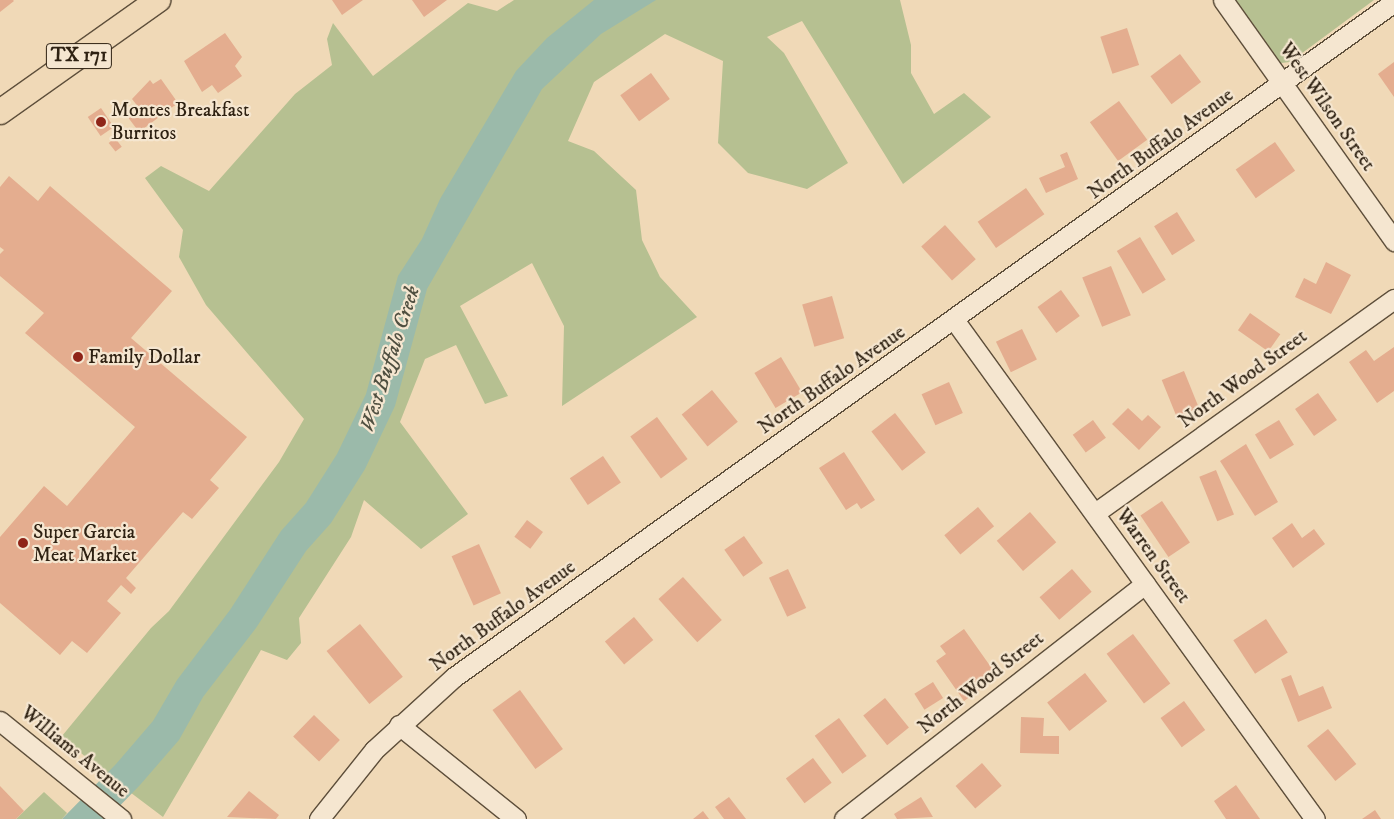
<!DOCTYPE html>
<style>
body{margin:0}
#map{position:relative;width:1394px;height:819px;overflow:hidden;background:#f0d9b7;font-family:"IM FELL DW Pica",serif}
div>[style]{position:absolute}
.green>*{inset:0;background:#b6c091}
.water>*{inset:0;background:#9bbaaa}
.building>*{inset:0;background:#e4ad8f;transform-origin:0 0}
.roads{filter:drop-shadow(1px 0 #5e4f3b) drop-shadow(-1px 0 #5e4f3b) drop-shadow(0 1px #5e4f3b) drop-shadow(0 -1px #5e4f3b)}
.minor>*{height:19px;margin:-9.5px;padding:0 9.5px;transform-origin:9.5px;border-radius:9.5px;background:#f5e6d0}
.major>*{height:24px;margin:-12px;padding:0 12px;transform-origin:12px;border-radius:12px;background:#f0d9b7}
.dots>*{width:14px;height:14px;translate:-50% -50%;box-sizing:border-box;border:2px solid #f5e6d0;border-radius:50%}
span{translate:-50% -50%;white-space:nowrap;text-align:center;line-height:1.15;-webkit-text-stroke:4.5px #f5e6d0;paint-order:stroke}
.shield-label span{padding:1px 4px;background:#f5e6d0;border:1px solid;border-radius:4px;-webkit-text-stroke-width:0}
.shield-label{font-size:19px;color:#2e2112;font-weight:700}
.street-label{font-size:20px;color:#2e2112}
.poi-label{font-size:20px;color:#2e2112}
.left{translate:0 -50%;text-align:left}
.water-label{font-size:21px;color:#4f4f40;font-style:italic}
</style>
<div id="map">
<div class="green">
<i style="clip-path:polygon(514px 0,900px 0,911px 45px,911px 73px,934px 114px,964px 93px,991px 117px,903px 184px,802px 21px,767px 37px,784px 53px,848px 163px,807px 189px,748px 173px,718px 143px,723px 61px,665px 34px,594px 82px,568px 141px,594px 151px,636px 190px,642px 240px,660px 277px,697px 317px,562px 406px,564px 326px,532px 263px,460px 306px,508px 396px,485px 404px,456px 345px,425px 359px,400px 422px,468px 514px,421px 549px,364px 500px,351px 537px,299px 618px,301px 643px,287px 660px,261px 650px,163px 817px,98px 768px,62px 736px,151px 628px,169px 611px,279px 462px,304px 419px,206px 305px,179px 257px,183px 230px,145px 178px,161px 166px,209px 191px,295px 94px,332px 65px,327px 39px,333px 23px,373px 76px,468px 3px,497px 11px)"></i>
<i style="clip-path:polygon(1236px 0,1374px 0,1290px 62px,1281px 63px)"></i>
<i style="clip-path:polygon(44px 792px,67px 813px,62px 819px,16px 819px)"></i>
</div>
<div class="water">
<i style="clip-path:polygon(594px 0,656px 0,601px 34px,542px 89px,427px 289px,395px 406px,365px 469px,331px 523px,306px 551px,256px 628px,203px 697px,179px 740px,140px 785px,107px 819px,62px 819px,116px 764px,153px 721px,177px 680px,230px 610px,281px 531px,306px 503px,337px 454px,366px 394px,398px 276px,422px 239px,440px 199px,516px 71px,547px 38px)"></i>
</div>
<div class="building">
<i style="clip-path:polygon(0 0,13px 0,14px 1px,0 12px)"></i>
<i style="clip-path:polygon(332px 0,363px 0,342px 15px)"></i>
<i style="clip-path:polygon(412px 0,447px 0,424px 17px)"></i>
<i style="left:1127px;top:28px;width:39px;height:28px;rotate:72deg"></i>
<i style="clip-path:polygon(225px 33px,242px 57px,235px 66px,242px 76px,218px 93px,212px 85px,202px 92px,184px 61px)"></i>
<i style="left:1180px;top:54px;width:35px;height:37px;rotate:53deg"></i>
<i style="clip-path:polygon(1394px 62px,1394px 97px,1378px 74px)"></i>
<i style="left:651px;top:73px;width:32px;height:38px;rotate:54deg"></i>
<i style="clip-path:polygon(161px 79px,178px 103px,139px 132px,127px 116px,139px 108px,132px 99px,150px 80px,153px 84px)"></i>
<i style="left:1119px;top:101px;width:48px;height:36px;rotate:54deg"></i>
<i style="left:101px;top:108px;width:23px;height:16px;rotate:56deg"></i>
<i style="left:115px;top:138px;width:11px;height:8px;rotate:52deg"></i>
<i style="left:1275px;top:142px;width:35px;height:48px;rotate:55deg"></i>
<i style="clip-path:polygon(1067px 152px,1078px 179px,1046px 193px,1039px 178px,1065px 167px,1060px 155px)"></i>
<i style="clip-path:polygon(9px 176px,38px 201px,50px 186px,172px 291px,131px 338px,247px 437px,210px 480px,219px 488px,192px 519px,183px 512px,126px 578px,136px 588px,131px 594px,121px 585px,107px 601px,121px 613px,87px 653px,72px 641px,60px 655px,0 603px,0 537px,44px 486px,67px 506px,135px 427px,25px 333px,44px 313px,0 276px,0 254px,4px 250px,0 247px,0 187px)"></i>
<i style="left:1026px;top:188px;width:32px;height:59px;rotate:55deg"></i>
<i style="left:1177px;top:212px;width:34px;height:27px;rotate:58deg"></i>
<i style="left:945px;top:225px;width:46px;height:32px;rotate:48deg"></i>
<i style="left:1140px;top:237px;width:50px;height:27px;rotate:59deg"></i>
<i style="clip-path:polygon(1326px 262px,1351px 275px,1331px 314px,1295px 297px,1304px 278px,1316px 284px)"></i>
<i style="left:1111px;top:266px;width:53px;height:31px;rotate:68deg"></i>
<i style="left:1061px;top:290px;width:32px;height:29px;rotate:54deg"></i>
<i style="left:832px;top:296px;width:44px;height:31px;rotate:74deg"></i>
<i style="left:1250px;top:313px;width:37px;height:21px;rotate:35deg"></i>
<i style="left:1022px;top:329px;width:34px;height:29px;rotate:64deg"></i>
<i style="clip-path:polygon(1394px 347px,1394px 391px,1377px 403px,1349px 362px,1366px 350px,1374px 361px)"></i>
<i style="left:781px;top:357px;width:41px;height:31px;rotate:59deg"></i>
<i style="left:1184px;top:371px;width:40px;height:24px;rotate:68deg"></i>
<i style="left:949px;top:382px;width:34px;height:30px;rotate:66deg"></i>
<i style="left:712px;top:390px;width:41px;height:39px;rotate:51deg"></i>
<i style="left:1318px;top:393px;width:33px;height:28px;rotate:55deg"></i>
<i style="clip-path:polygon(1128px 408px,1142px 421px,1148px 415px,1161px 427px,1139px 450px,1112px 424px)"></i>
<i style="left:895px;top:413px;width:50px;height:30px;rotate:52deg"></i>
<i style="left:657px;top:417px;width:52px;height:33px;rotate:54deg"></i>
<i style="left:1093px;top:420px;width:22px;height:25px;rotate:54deg"></i>
<i style="left:1279px;top:420px;width:29px;height:28px;rotate:59deg"></i>
<i style="clip-path:polygon(1246px 444px,1278px 502px,1255px 516px,1220px 461px)"></i>
<i style="clip-path:polygon(844px 452px,875px 500px,861px 509px,857px 503px,846px 510px,819px 468px)"></i>
<i style="left:603px;top:456px;width:32px;height:40px;rotate:56deg"></i>
<i style="left:1216px;top:470px;width:48px;height:18px;rotate:68deg"></i>
<i style="left:1162px;top:501px;width:50px;height:26px;rotate:56deg"></i>
<i style="left:978px;top:507px;width:25px;height:44px;rotate:50deg"></i>
<i style="left:1030px;top:512px;width:40px;height:44px;rotate:49deg"></i>
<i style="left:527px;top:520px;width:20px;height:21px;rotate:37deg"></i>
<i style="clip-path:polygon(1292px 523px,1302px 538px,1314px 529px,1325px 544px,1293px 568px,1272px 538px)"></i>
<i style="left:744px;top:536px;width:33px;height:24px;rotate:55deg"></i>
<i style="left:479px;top:544px;width:54px;height:30px;rotate:66deg"></i>
<i style="left:788px;top:569px;width:43px;height:21px;rotate:65deg"></i>
<i style="left:1072px;top:569px;width:30px;height:43px;rotate:49deg"></i>
<i style="left:683px;top:577px;width:58px;height:33px;rotate:48deg"></i>
<i style="left:634px;top:617px;width:30px;height:38px;rotate:50deg"></i>
<i style="left:1266px;top:619px;width:40px;height:39px;rotate:57deg"></i>
<i style="left:360px;top:624px;width:68px;height:43px;rotate:51deg"></i>
<i style="clip-path:polygon(964px 629px,998px 677px,964px 701px,936px 661px,946px 654px,940px 646px)"></i>
<i style="left:1133px;top:634px;width:62px;height:33px;rotate:53deg"></i>
<i style="left:1085px;top:673px;width:36px;height:48px;rotate:52deg"></i>
<i style="clip-path:polygon(1291px 675px,1299px 696px,1323px 686px,1332px 708px,1298px 722px,1281px 679px)"></i>
<i style="left:933px;top:682px;width:19px;height:22px;rotate:58deg"></i>
<i style="left:520px;top:690px;width:73px;height:34px;rotate:54deg"></i>
<i style="left:885px;top:698px;width:38px;height:28px;rotate:51deg"></i>
<i style="left:1184px;top:701px;width:36px;height:29px;rotate:54deg"></i>
<i style="left:314px;top:715px;width:36px;height:30px;rotate:44deg"></i>
<i style="clip-path:polygon(1021px 717px,1044px 718px,1043px 736px,1059px 736px,1059px 754px,1020px 753px)"></i>
<i style="left:839px;top:718px;width:47px;height:30px;rotate:54deg"></i>
<i style="left:1328px;top:729px;width:45px;height:27px;rotate:51deg"></i>
<i style="left:813px;top:758px;width:31px;height:34px;rotate:53deg"></i>
<i style="left:982px;top:763px;width:30px;height:35px;rotate:49deg"></i>
<i style="clip-path:polygon(1236px 785px,1260px 819px,1226px 819px,1214px 801px)"></i>
<i style="clip-path:polygon(0 786px,24px 811px,16px 819px,0 819px)"></i>
<i style="clip-path:polygon(249px 791px,279px 815px,276px 819px,227px 817px)"></i>
<i style="clip-path:polygon(729px 797px,746px 819px,724px 819px,715px 807px)"></i>
<i style="clip-path:polygon(921px 797px,933px 817px,897px 819px,894px 814px)"></i>
<i style="clip-path:polygon(1375px 810px,1381px 819px,1362px 819px)"></i>
<i style="clip-path:polygon(703px 811px,709px 819px,693px 819px)"></i>
</div>
<div class="roads">
<div class="minor">
<i style="left:1223px;top:0;width:296px;rotate:54.6deg"></i>
<i style="left:955px;top:321px;width:614px;rotate:54.14deg"></i>
<i style="left:1095px;top:513px;width:368px;rotate:-35.6deg"></i>
<i style="left:0;top:721px;width:156px;rotate:39deg"></i>
<i style="left:399px;top:725px;width:150px;rotate:38.8deg"></i>
<i style="left:319px;top:819px;width:88px;rotate:-51.4deg"></i>
<i style="left:374px;top:750px;width:108px;rotate:-42.4deg"></i>
<i style="left:454px;top:677px;width:1157px;rotate:-35.68deg"></i>
<i style="left:844px;top:819px;width:382px;rotate:-38deg"></i>
</div>
<div class="major">
<i style="left:0;top:112px;width:194px;rotate:-35.3deg"></i>
</div>
</div>
<div class="dots">
<i style="left:101px;top:122px;background:#8f2418"></i>
<i style="left:78px;top:357px;background:#8f2418"></i>
<i style="left:23px;top:543px;background:#8f2418"></i>
</div>
<div class="shield-label">
<span style="left:79px;top:56px">TX 171</span>
</div>
<div class="street-label">
<span style="left:1327px;top:107px;rotate:55deg">West Wilson Street</span>
<span style="left:1161px;top:144px;rotate:-36deg">North Buffalo Avenue</span>
<span style="left:1243px;top:379px;rotate:-36deg">North Wood Street</span>
<span style="left:832px;top:380px;rotate:-35deg">North Buffalo Avenue</span>
<span style="left:1153px;top:556px;rotate:54deg">Warren Street</span>
<span style="left:503px;top:616px;rotate:-36deg">North Buffalo Avenue</span>
<span style="left:981px;top:683px;rotate:-38deg">North Wood Street</span>
<span style="left:75px;top:752px;rotate:39deg">Williams Avenue</span>
</div>
<div class="poi-label">
<span class="left" style="left:111px;top:122px">Montes Breakfast<br>Burritos</span>
<span class="left" style="left:88px;top:357px">Family Dollar</span>
<span class="left" style="left:33px;top:544px">Super Garcia<br>Meat Market</span>
</div>
<div class="water-label">
<span style="left:390px;top:359px;rotate:-72deg">West Buffalo Creek</span>
</div>
</div>
